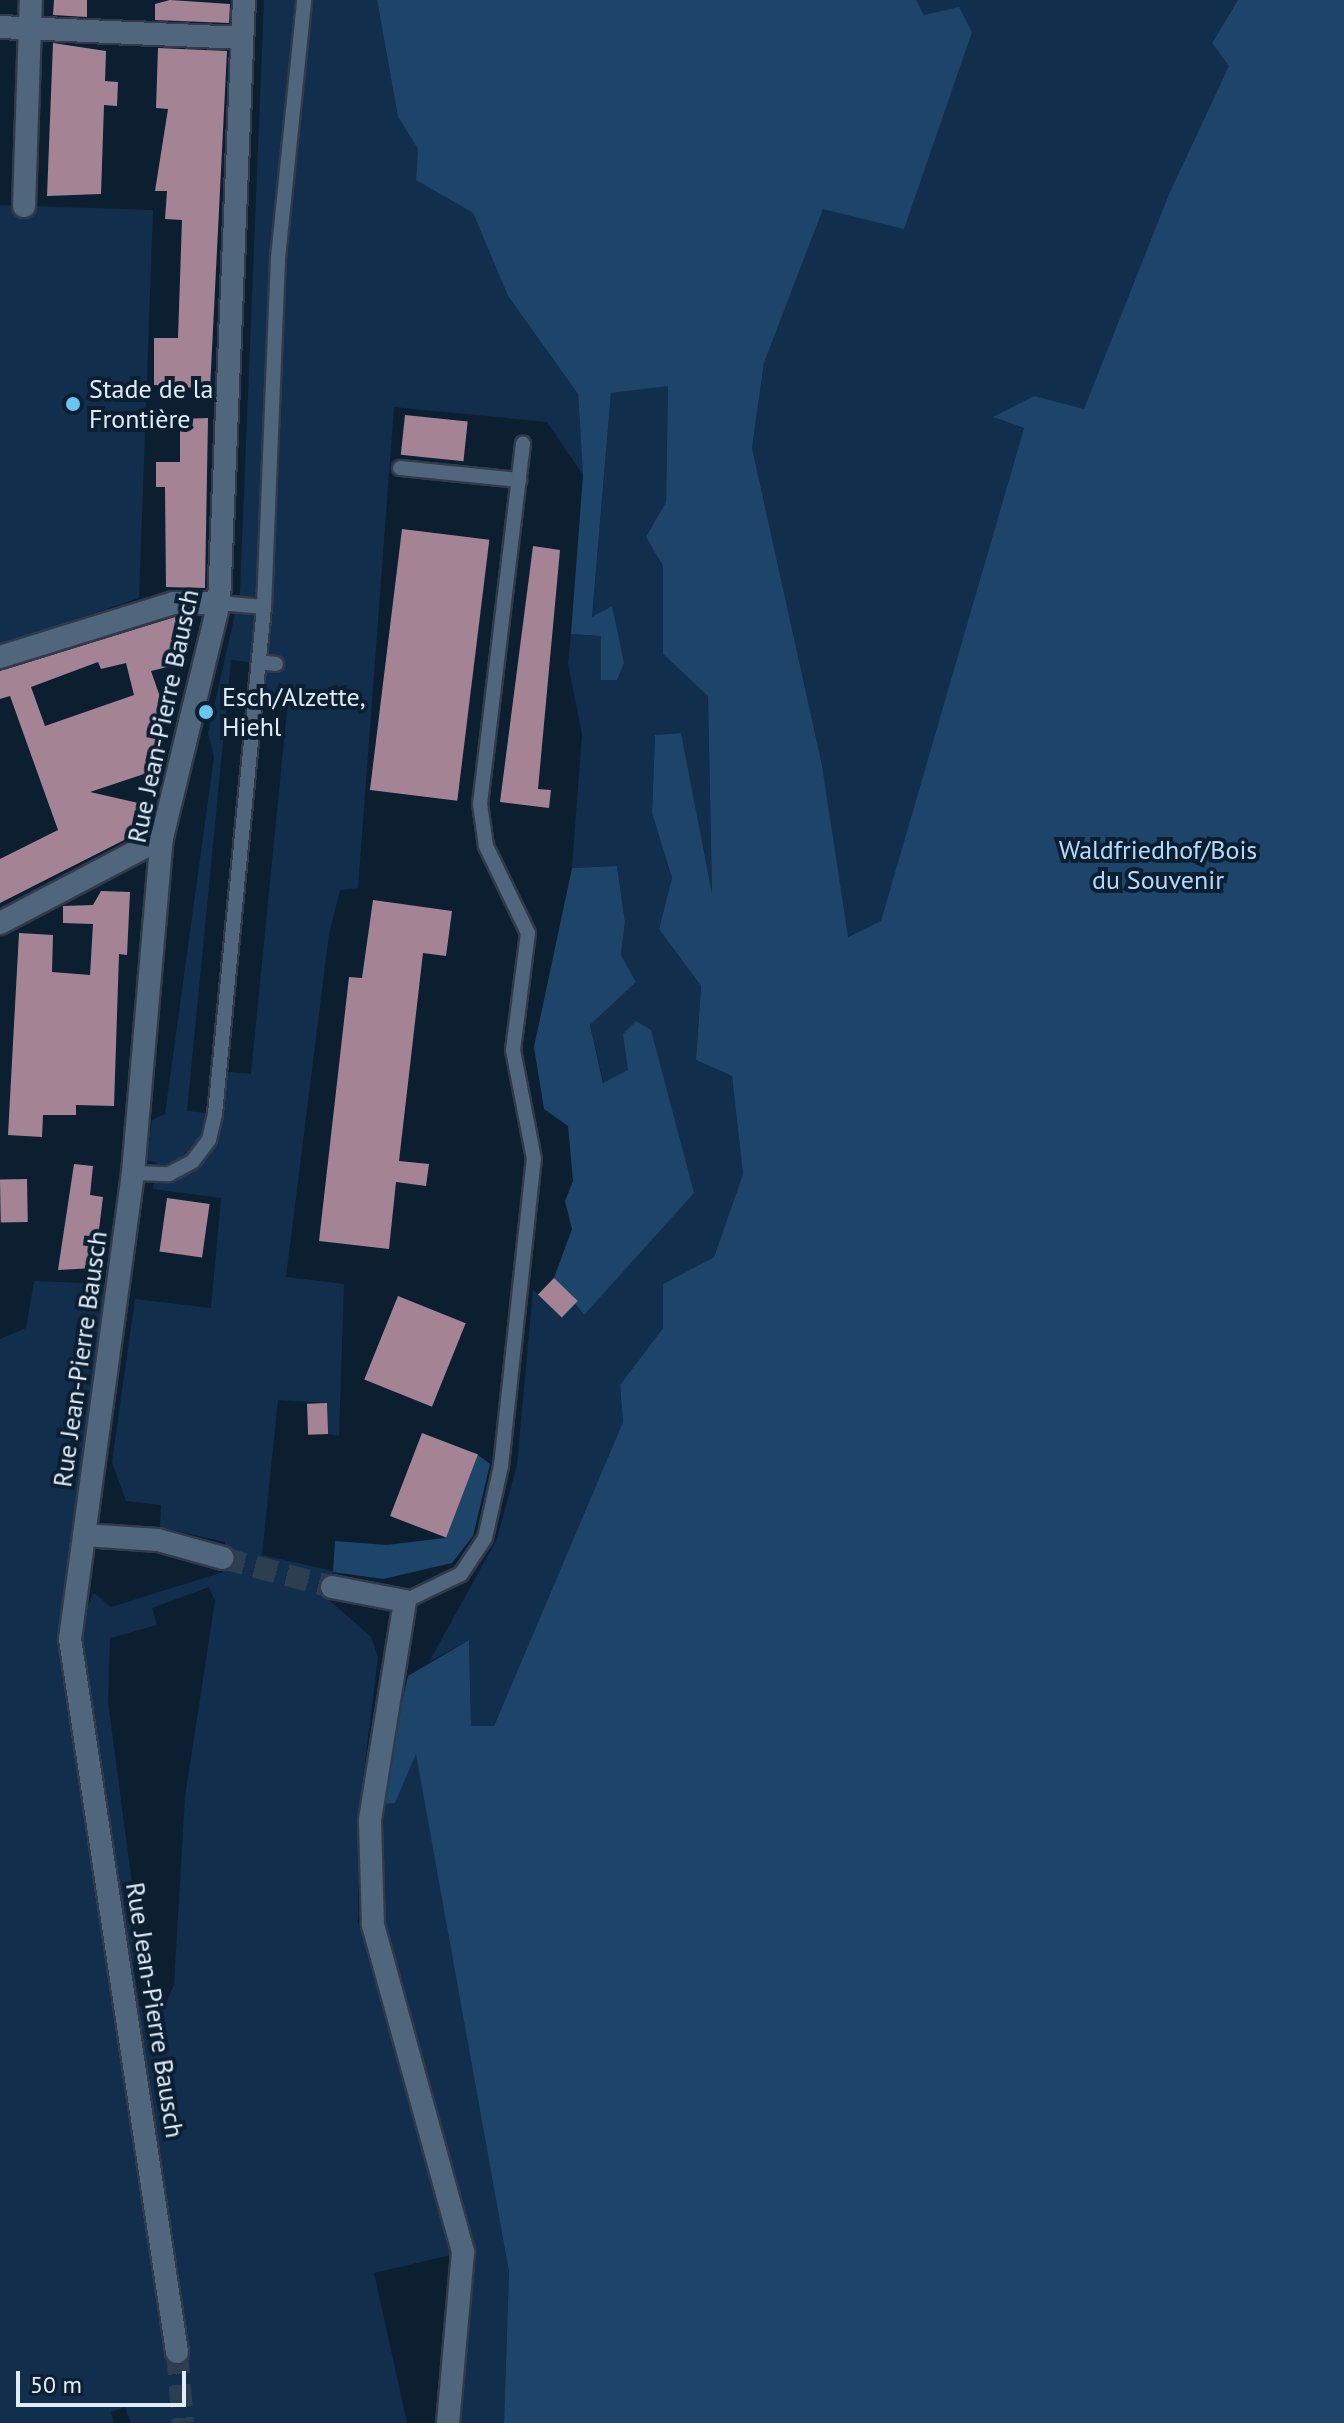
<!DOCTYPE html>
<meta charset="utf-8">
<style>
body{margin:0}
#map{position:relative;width:1344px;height:2423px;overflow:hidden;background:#0c1f31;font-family:"PT Sans",sans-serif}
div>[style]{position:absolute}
.green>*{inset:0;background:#112f4c}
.forest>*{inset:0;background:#1d4469}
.building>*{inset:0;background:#a48494;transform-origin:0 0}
.minor-tunnel>*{height:22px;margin-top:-11px;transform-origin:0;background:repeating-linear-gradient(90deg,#2c3e4f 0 22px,transparent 0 33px)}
.roads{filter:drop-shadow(2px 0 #313a4a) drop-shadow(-2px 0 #313a4a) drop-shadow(0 2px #313a4a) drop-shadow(0 -2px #313a4a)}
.service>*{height:14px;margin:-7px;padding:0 7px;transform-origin:7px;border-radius:7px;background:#50667c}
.minor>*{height:22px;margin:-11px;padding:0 11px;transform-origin:11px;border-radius:11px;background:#50667c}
.dots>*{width:22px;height:22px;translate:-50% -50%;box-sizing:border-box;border:4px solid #0c1f31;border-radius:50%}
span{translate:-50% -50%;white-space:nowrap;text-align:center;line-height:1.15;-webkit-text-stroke:8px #0c1f31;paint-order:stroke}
.poi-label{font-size:26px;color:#e0ecf9}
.left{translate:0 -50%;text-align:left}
.street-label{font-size:26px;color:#e0ecf9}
.park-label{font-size:26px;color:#b5d9ff}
.scale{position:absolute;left:16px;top:2371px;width:170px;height:36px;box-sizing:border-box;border:4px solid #e0ecf9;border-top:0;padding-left:10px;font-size:24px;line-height:28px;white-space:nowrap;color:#e0ecf9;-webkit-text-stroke:6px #0c1f31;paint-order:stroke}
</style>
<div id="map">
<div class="green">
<i style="clip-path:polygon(evenodd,264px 0,377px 0,398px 117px,418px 149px,416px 180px,473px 213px,508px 296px,578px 394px,583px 475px,547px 422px,394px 407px,358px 888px,340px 890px,329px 934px,286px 1277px,344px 1284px,339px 1436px,328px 1434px,327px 1403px,278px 1400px,262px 1555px,333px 1571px,330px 1601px,371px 1637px,378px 1657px,359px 1811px,358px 1921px,451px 2255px,374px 2273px,407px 2423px,131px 2423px,125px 2407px,111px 2412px,114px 2423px,0 2423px,0 1339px,26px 1328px,34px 1281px,106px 1284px,58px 1640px,70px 1639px,94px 1593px,111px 1607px,223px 1572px,225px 1542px,160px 1527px,161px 1505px,126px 1501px,112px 1462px,135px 1299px,211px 1308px,221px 1198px,153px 1189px,157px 1163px,147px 1160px,152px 1120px,165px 1114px,214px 757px,208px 733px,240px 592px,264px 0,231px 660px,259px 663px,255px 696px,288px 700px,251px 1074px,219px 1071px,215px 1114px,187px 1111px,231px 660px,264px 0,209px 1587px,215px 1601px,185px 1797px,174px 1985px,163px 2009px,140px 2007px,133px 1962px,142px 1959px,108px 1702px,110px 1638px,157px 1625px,152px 1608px,209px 1587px)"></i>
<i style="clip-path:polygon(916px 0,1238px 0,1212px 43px,1230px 65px,1169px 194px,1084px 410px,1034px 396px,995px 418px,1024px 428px,881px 922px,847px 937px,822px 765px,752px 448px,764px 363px,823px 208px,904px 228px,924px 15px)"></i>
<i style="clip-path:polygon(0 205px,153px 210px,139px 598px,0 645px)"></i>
<i style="clip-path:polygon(668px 385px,666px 502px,646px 537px,663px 566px,663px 654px,708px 695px,712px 902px,681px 733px,655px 735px,652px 813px,672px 878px,659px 929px,701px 986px,696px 1060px,732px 1076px,743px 1174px,714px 1257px,663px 1284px,663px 1328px,620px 1385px,623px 1422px,494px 1726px,471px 1727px,469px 1640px,429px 1662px,497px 1539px,517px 1465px,533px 1290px,538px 1294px,554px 1278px,583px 1315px,628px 1070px,604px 1084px,590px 1025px,636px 982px,621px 955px,625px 922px,617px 866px,572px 868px,582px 734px,568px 664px,571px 634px,601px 636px,612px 606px,592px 618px,611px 393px)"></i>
<i style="clip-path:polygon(416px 1752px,509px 2272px,504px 2423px,461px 2423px,475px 2250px,384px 1923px,383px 1804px,395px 1803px)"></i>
</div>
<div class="forest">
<i style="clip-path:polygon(377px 0,916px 0,924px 15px,959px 7px,972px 32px,904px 229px,823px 209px,764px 363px,752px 448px,822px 765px,848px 937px,881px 921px,1024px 428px,993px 417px,1034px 396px,1084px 409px,1169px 194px,1229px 66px,1212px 43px,1238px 0,1344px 0,1344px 2423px,504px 2423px,509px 2272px,416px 1754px,395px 1803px,383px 1804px,393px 1741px,408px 1676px,469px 1640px,471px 1726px,494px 1726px,623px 1422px,620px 1385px,663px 1328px,663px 1284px,714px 1257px,743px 1174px,732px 1076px,696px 1060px,701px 986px,659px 929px,672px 878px,652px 813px,655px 735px,681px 733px,712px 894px,708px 696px,663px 654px,663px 566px,646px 537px,666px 502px,668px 386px,611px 393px,592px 617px,612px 606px,624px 663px,617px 680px,601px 680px,601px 636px,571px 634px,583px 475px,578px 394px,508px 296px,473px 213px,416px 180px,418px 149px,398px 117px)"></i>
<i style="clip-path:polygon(617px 866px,625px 922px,621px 955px,636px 982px,590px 1025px,603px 1083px,628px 1070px,623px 1034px,636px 1021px,651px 1030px,694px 1193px,584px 1315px,554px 1278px,572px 1229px,565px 1201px,573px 1181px,568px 1126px,544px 1109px,534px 1047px,572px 868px)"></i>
<i style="clip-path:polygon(478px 1455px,490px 1464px,473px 1536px,452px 1563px,383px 1579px,333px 1572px,335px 1541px,386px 1545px,445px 1538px)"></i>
</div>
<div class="building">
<i style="clip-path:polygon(54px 0,87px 0,87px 17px,53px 15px)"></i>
<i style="clip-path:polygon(170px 0,230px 4px,229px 23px,155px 20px,155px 4px)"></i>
<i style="clip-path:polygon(53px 43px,106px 51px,105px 81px,118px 82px,117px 106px,104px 105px,101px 194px,47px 196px)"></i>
<i style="clip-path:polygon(158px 48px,227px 51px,210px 389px,154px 385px,154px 338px,178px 338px,182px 220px,165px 219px,167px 191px,155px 191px,168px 109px,156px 108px)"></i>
<i style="left:405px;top:415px;width:63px;height:40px;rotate:6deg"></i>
<i style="clip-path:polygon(208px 418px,205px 588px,166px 587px,165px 487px,156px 487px,156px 462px,180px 462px,180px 419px)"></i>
<i style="left:402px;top:529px;width:88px;height:263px;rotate:7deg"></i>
<i style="clip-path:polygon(533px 546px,560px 550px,538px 789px,551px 790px,549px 808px,500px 802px)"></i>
<i style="clip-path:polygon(evenodd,175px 617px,180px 639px,171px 666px,151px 671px,166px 714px,153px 771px,90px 792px,147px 805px,136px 834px,0 903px,0 859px,58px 830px,10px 696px,0 699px,0 671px,175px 617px,98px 662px,101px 669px,126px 663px,134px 695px,45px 726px,31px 687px,98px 662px)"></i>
<i style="clip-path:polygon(101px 891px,130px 892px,127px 955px,119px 954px,114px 1106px,76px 1105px,76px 1115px,43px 1115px,42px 1137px,8px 1135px,19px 933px,53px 935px,52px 972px,90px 975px,93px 924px,63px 923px,63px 906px,93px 905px)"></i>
<i style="clip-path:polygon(373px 900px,452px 911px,446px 956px,423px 953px,399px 1161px,429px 1164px,426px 1186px,396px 1182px,389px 1249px,319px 1241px,349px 977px,362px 978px)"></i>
<i style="clip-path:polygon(74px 1164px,93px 1166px,90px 1195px,103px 1197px,97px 1246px,94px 1268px,58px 1270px)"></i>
<i style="left:27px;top:1179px;width:43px;height:27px;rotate:89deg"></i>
<i style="left:167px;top:1198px;width:43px;height:54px;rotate:8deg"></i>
<i style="left:554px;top:1278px;width:33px;height:23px;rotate:44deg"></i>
<i style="left:398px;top:1296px;width:73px;height:90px;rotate:22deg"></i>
<i style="left:327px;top:1403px;width:31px;height:20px;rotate:88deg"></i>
<i style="left:422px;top:1433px;width:60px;height:89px;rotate:21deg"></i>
</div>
<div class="minor-tunnel">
<i style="left:223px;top:1558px;width:113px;rotate:14.9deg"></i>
<i style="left:177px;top:2352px;width:71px;rotate:85.2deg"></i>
</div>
<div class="roads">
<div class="service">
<i style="left:400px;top:468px;width:120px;rotate:5.8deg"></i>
<i style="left:219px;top:603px;width:45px;rotate:5.1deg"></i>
<i style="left:259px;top:662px;width:17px;rotate:7deg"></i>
<i style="left:133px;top:1173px;width:36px;rotate:2deg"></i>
<i style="left:169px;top:1174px;width:27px;rotate:-28deg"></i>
<i style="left:193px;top:1161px;width:26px;rotate:-53deg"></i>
<i style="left:209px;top:1140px;width:27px;rotate:-77deg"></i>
<i style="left:215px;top:1114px;width:509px;rotate:-84.48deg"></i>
<i style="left:264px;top:607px;width:349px;rotate:-87.7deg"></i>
<i style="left:278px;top:258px;width:259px;rotate:-84.2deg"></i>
<i style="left:405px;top:1601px;width:62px;rotate:-25.7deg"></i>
<i style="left:461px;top:1574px;width:43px;rotate:-56.3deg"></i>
<i style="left:485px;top:1538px;width:74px;rotate:-77.5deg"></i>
<i style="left:501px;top:1466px;width:309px;rotate:-83.9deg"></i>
<i style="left:534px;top:1159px;width:111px;rotate:-100.9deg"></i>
<i style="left:513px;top:1050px;width:118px;rotate:-82.7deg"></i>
<i style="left:528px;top:933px;width:97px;rotate:-115.8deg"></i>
<i style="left:486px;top:846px;width:42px;rotate:-98.1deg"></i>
<i style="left:480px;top:804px;width:363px;rotate:-83.2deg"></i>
</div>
<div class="minor">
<i style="left:0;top:27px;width:241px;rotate:2.6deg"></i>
<i style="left:24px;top:206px;width:206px;rotate:-88.1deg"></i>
<i style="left:0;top:657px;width:181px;rotate:-17.3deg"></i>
<i style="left:173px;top:603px;width:46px"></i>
<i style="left:0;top:923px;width:183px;rotate:-27.7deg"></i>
<i style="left:84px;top:1535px;width:74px;rotate:3.9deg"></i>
<i style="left:158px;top:1540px;width:67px;rotate:15.5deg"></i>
<i style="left:332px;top:1587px;width:74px;rotate:10.9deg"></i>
<i style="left:405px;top:1601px;width:222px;rotate:99.1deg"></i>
<i style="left:370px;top:1820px;width:105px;rotate:88.4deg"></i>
<i style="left:373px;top:1925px;width:339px;rotate:74.6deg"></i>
<i style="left:463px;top:2252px;width:172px;rotate:95deg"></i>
<i style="left:177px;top:2352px;width:721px;rotate:-98.53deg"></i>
<i style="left:70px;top:1639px;width:470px;rotate:-82.3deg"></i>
<i style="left:133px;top:1173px;width:336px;rotate:-85.1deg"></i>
<i style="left:162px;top:838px;width:242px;rotate:-76.4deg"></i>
<i style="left:219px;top:603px;width:604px;rotate:-87.63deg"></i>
</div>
</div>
<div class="dots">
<i style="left:73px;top:404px;background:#69c4f1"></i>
<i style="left:206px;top:712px;background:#69c4f1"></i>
</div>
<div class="poi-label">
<span class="left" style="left:89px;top:404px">Stade de la<br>Frontière</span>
<span class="left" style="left:222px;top:712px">Esch/Alzette,<br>Hiehl</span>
</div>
<div class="street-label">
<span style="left:163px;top:716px;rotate:-78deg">Rue Jean-Pierre Bausch</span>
<span style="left:80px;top:1359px;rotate:-82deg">Rue Jean-Pierre Bausch</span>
<span style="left:155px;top:2010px;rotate:81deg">Rue Jean-Pierre Bausch</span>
</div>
<div class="park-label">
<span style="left:1158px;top:865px">Waldfriedhof/Bois<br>du Souvenir</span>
</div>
<div class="scale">50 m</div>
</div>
